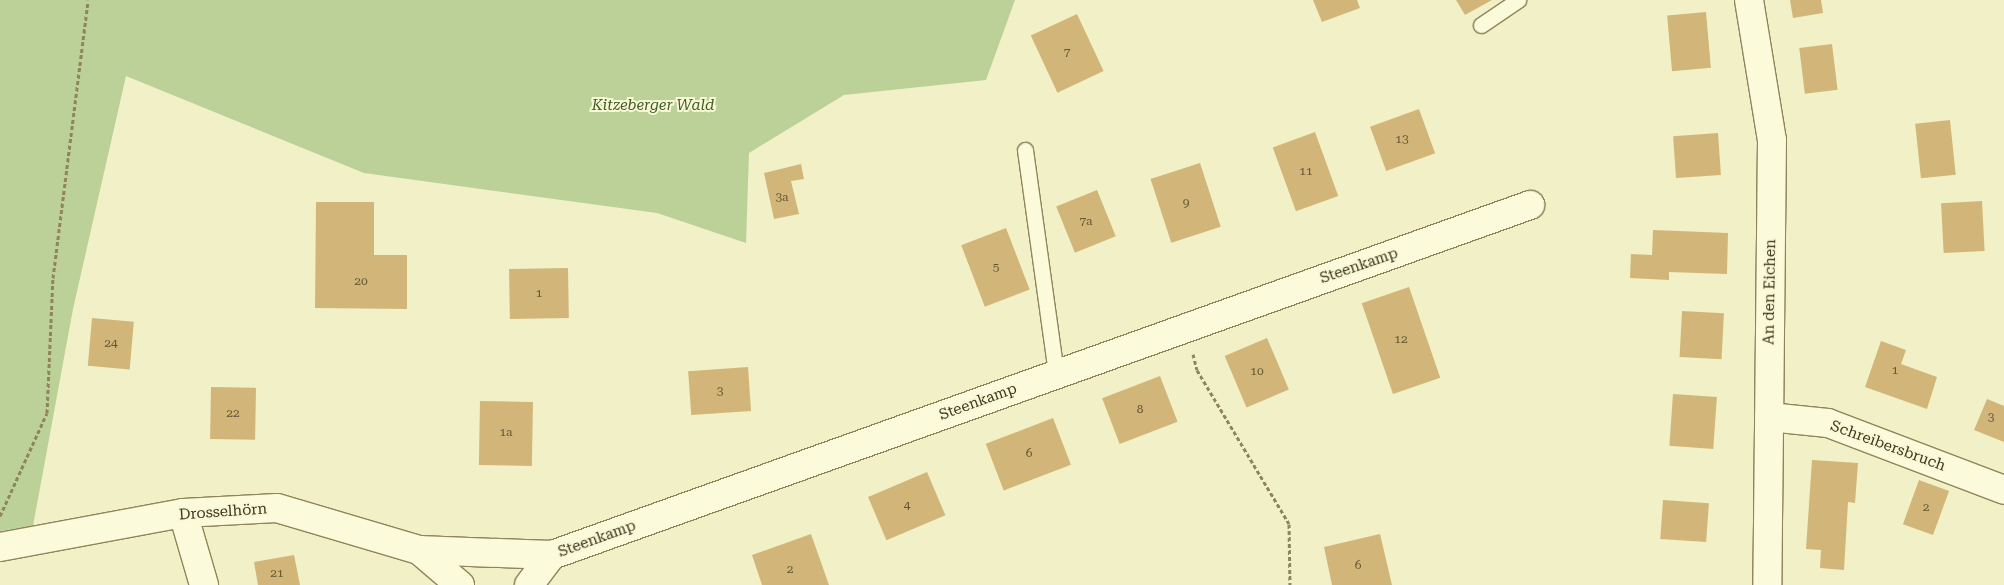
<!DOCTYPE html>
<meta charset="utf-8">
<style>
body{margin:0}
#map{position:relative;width:2004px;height:585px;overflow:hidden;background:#f2f0c6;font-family:"Roboto Serif",serif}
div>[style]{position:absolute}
.green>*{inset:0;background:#bbd198}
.building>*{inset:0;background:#d2b679;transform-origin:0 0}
.path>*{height:3px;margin-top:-1.5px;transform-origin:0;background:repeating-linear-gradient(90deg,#8f845a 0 4px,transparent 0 6.5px)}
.roads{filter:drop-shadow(1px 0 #8f845a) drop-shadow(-1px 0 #8f845a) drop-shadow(0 1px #8f845a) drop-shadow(0 -1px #8f845a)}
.service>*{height:15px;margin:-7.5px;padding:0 7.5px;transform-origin:7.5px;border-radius:7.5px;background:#fbfada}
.minor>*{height:28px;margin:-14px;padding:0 14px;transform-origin:14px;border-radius:14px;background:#fbfada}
span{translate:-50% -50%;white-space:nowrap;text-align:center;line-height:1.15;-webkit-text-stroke:4px #f8f8d6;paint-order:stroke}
.number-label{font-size:12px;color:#635636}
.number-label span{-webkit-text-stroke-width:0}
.park-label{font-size:15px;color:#3f5c24;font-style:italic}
.street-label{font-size:15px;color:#3e361f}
</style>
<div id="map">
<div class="green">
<i style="clip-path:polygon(0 0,1015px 0,986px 80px,844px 95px,749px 153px,746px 243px,657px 213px,364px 173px,126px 76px,73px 309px,33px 526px,0 531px)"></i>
</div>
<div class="building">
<i style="clip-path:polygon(1313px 0,1357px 0,1360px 8px,1322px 22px)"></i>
<i style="clip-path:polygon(1456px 0,1492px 0,1465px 15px)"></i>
<i style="clip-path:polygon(1790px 0,1821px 0,1823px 13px,1793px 18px)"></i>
<i style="left:1706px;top:12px;width:56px;height:39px;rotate:85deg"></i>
<i style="left:1077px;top:14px;width:63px;height:51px;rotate:65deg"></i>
<i style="left:1832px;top:44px;width:46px;height:33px;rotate:83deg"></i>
<i style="left:1419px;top:109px;width:47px;height:52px;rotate:70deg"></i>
<i style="left:1950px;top:120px;width:55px;height:35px;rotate:84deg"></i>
<i style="left:1315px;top:132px;width:68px;height:45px;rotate:70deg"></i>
<i style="left:1718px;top:133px;width:42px;height:45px;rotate:86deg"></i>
<i style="left:1200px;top:163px;width:67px;height:52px;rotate:72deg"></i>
<i style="clip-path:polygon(801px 164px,804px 179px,791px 181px,799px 214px,774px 219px,764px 173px)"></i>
<i style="left:1097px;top:190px;width:50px;height:44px;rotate:68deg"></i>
<i style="left:1982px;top:201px;width:50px;height:41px;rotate:87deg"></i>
<i style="clip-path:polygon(316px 202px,374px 202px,374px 255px,407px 255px,407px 309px,315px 308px)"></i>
<i style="left:1006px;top:228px;width:66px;height:48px;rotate:69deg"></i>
<i style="clip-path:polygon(1653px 230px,1728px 233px,1727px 274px,1669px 272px,1669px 280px,1630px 278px,1631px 254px,1652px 255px)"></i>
<i style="left:568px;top:268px;width:50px;height:59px;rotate:89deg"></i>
<i style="left:1409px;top:287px;width:96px;height:50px;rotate:71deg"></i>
<i style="left:1682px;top:311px;width:42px;height:46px;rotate:3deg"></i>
<i style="left:92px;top:318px;width:42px;height:48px;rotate:5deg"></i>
<i style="left:1267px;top:338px;width:56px;height:46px;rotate:67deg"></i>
<i style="clip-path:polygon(1881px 341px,1906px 350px,1901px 364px,1937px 377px,1927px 409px,1865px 387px)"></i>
<i style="left:748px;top:367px;width:44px;height:60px;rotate:86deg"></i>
<i style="left:1160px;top:376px;width:49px;height:62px;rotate:69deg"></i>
<i style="left:211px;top:387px;width:45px;height:52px;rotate:1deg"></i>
<i style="left:1673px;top:394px;width:44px;height:52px;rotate:4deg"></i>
<i style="clip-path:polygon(1987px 399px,2004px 406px,2004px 442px,1974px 430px)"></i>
<i style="left:480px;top:401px;width:53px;height:64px;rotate:1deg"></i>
<i style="left:1053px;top:418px;width:50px;height:72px;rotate:69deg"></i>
<i style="clip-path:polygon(1812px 460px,1858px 463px,1855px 503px,1848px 502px,1844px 570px,1820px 568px,1821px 550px,1806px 549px)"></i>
<i style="left:927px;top:472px;width:47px;height:64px;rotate:67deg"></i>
<i style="left:1919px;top:480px;width:32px;height:47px;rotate:20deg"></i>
<i style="left:1663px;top:500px;width:46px;height:39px;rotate:4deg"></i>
<i style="clip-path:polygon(811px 534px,829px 585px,762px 585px,752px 555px)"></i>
<i style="clip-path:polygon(1380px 534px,1392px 585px,1332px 585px,1324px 547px)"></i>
<i style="clip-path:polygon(294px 555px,300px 585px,258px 585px,254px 562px)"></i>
</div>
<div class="path">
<i style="left:1193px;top:354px;width:16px;rotate:76deg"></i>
<i style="left:1197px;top:370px;width:179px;rotate:59.1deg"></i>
<i style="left:1289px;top:524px;width:61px;rotate:89.1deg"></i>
<i style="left:0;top:516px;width:113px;rotate:-65.5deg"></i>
<i style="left:47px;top:413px;width:135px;rotate:-87.5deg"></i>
<i style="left:53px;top:278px;width:280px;rotate:-82.8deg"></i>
</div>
<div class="roads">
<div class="service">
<i style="left:1481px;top:25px;width:45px;rotate:-34deg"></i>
<i style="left:1025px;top:150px;width:225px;rotate:82.1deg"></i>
</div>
<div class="minor">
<i style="left:1749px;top:0;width:142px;rotate:80.7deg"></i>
<i style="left:1772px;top:140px;width:445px;rotate:90.6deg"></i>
<i style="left:1769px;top:417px;width:59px;rotate:5.8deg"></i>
<i style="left:1828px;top:423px;width:188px;rotate:20.8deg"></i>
<i style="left:183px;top:513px;width:75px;rotate:73.7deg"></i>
<i style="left:0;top:547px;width:186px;rotate:-10.5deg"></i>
<i style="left:183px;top:513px;width:94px;rotate:-3deg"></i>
<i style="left:277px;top:508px;width:148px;rotate:16.5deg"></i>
<i style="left:419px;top:550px;width:54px;rotate:40.5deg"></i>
<i style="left:419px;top:550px;width:133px;rotate:2.2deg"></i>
<i style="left:552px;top:555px;width:1039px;rotate:-19.69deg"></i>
<i style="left:529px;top:585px;width:38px;rotate:-53deg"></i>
</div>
</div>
<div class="number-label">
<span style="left:1067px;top:53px">7</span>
<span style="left:1402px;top:140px">13</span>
<span style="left:1306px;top:172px">11</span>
<span style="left:782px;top:198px">3a</span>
<span style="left:1186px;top:204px">9</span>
<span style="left:1086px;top:222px">7a</span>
<span style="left:996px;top:268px">5</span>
<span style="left:361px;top:282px">20</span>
<span style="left:539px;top:294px">1</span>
<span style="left:1401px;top:340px">12</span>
<span style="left:111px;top:344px">24</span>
<span style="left:1895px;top:371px">1</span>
<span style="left:1257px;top:372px">10</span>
<span style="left:720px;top:392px">3</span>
<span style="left:1140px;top:410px">8</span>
<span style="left:233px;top:414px">22</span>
<span style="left:1991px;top:418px">3</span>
<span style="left:506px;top:433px">1a</span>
<span style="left:1029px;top:454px">6</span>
<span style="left:907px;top:506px">4</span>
<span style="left:1926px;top:508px">2</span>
<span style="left:1358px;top:566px">6</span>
<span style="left:790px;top:570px">2</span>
<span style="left:277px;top:574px">21</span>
</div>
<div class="park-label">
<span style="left:653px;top:106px">Kitzeberger Wald</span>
</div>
<div class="street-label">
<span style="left:1359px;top:266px;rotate:-19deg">Steenkamp</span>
<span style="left:1770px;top:292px;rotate:-89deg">An den Eichen</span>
<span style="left:978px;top:402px;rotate:-20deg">Steenkamp</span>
<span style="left:1888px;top:446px;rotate:20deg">Schreibersbruch</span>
<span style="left:223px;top:512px;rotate:-4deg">Drosselhörn</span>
<span style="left:597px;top:539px;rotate:-20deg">Steenkamp</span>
</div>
</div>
